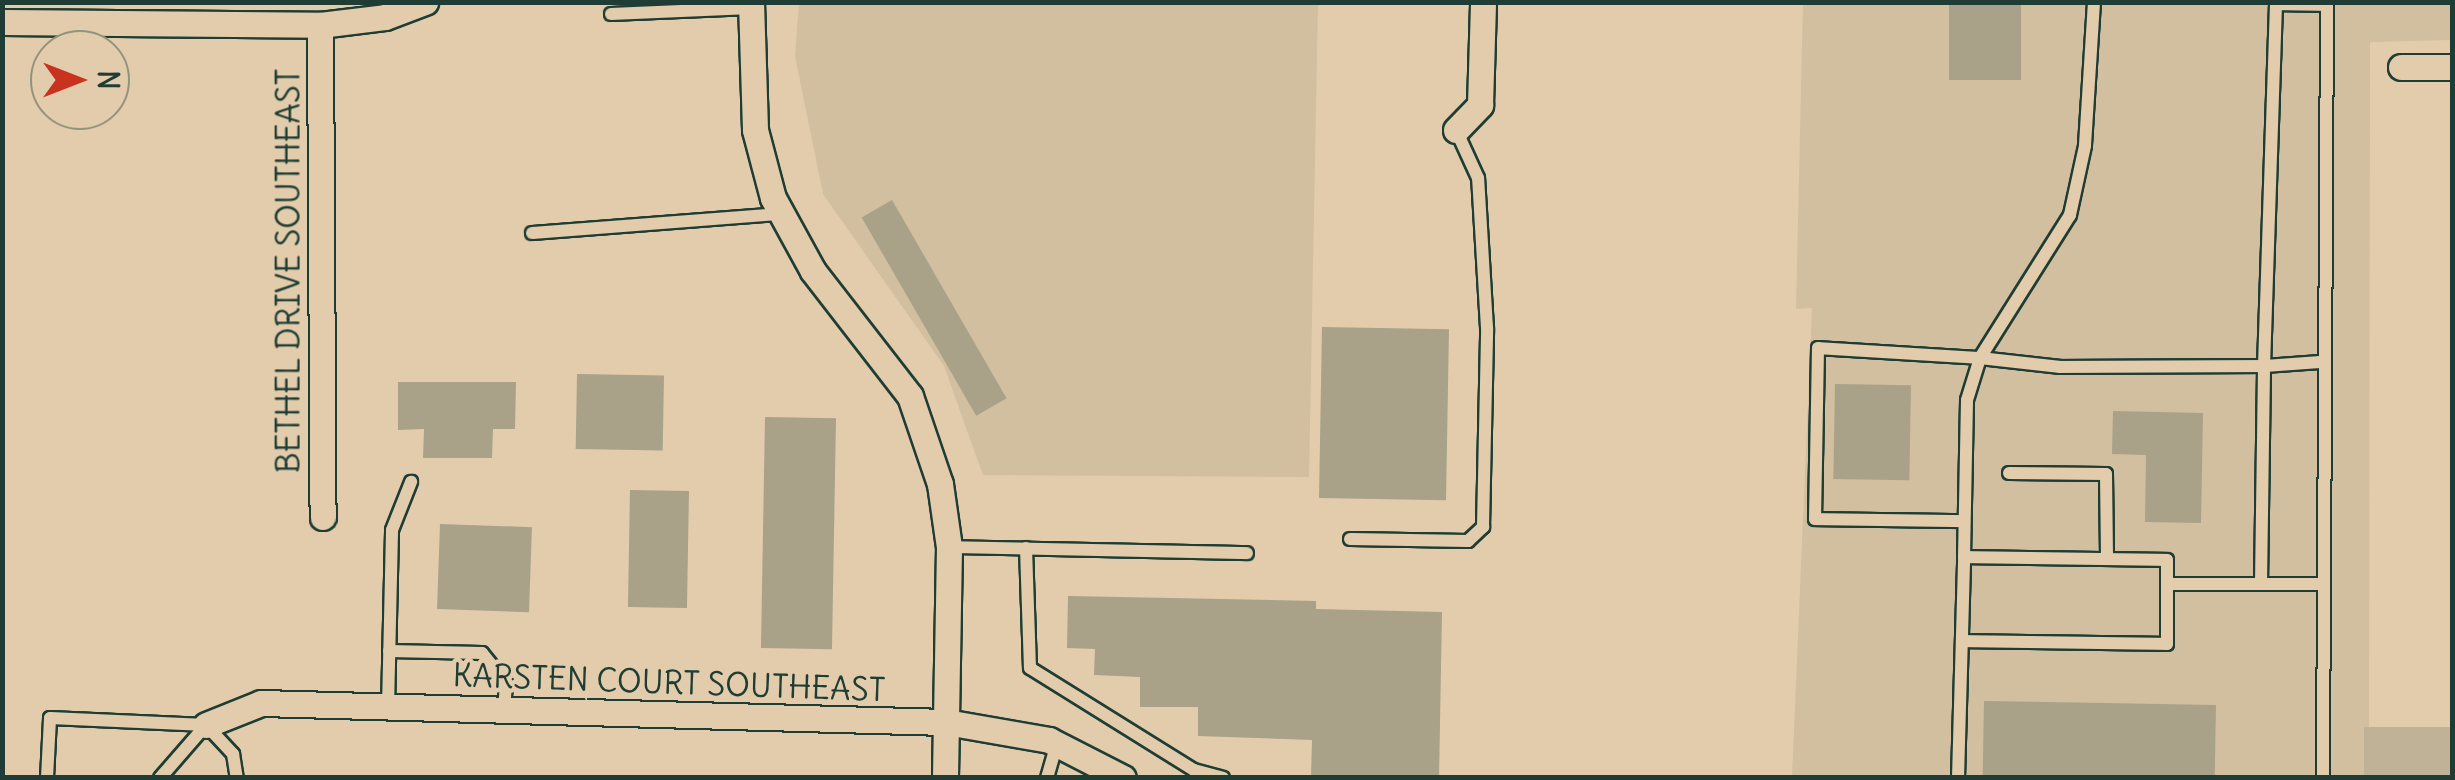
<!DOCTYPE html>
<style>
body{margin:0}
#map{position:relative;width:2455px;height:780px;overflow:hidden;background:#e2ccab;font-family:Delius,sans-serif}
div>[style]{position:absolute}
.built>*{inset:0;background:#d1bfa0}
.green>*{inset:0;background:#bfb296;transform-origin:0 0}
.building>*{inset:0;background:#a9a188;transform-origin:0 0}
.roads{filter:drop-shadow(2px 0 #1f3d34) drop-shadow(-2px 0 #1f3d34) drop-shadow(0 2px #1f3d34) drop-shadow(0 -2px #1f3d34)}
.service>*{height:12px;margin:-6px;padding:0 6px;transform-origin:6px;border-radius:6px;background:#e2ccab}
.minor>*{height:25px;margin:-12.5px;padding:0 12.5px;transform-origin:12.5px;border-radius:12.5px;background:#e2ccab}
span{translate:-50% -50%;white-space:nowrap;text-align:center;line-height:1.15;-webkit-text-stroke:9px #e2ccab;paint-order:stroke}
.street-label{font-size:32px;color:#1f3d34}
.frame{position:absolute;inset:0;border:5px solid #1f3d34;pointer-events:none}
.north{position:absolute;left:30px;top:30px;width:100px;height:100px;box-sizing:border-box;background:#e2ccab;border:2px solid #94937b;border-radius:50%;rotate:90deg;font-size:28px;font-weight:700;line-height:40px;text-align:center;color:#1f3d34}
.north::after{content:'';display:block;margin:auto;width:35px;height:45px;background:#c8321e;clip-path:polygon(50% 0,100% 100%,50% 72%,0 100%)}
</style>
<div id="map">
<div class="built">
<i style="clip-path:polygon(799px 3px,1318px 3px,1309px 477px,983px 475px,944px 366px,823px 194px,795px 56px)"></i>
<i style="clip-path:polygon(1803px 3px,2452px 3px,2452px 40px,2370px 42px,2369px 777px,1792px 778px,1812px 308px,1796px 309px)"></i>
</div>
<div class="green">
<i style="left:2364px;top:727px;width:88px;height:50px"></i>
</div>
<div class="building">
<i style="left:1949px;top:2px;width:72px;height:78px"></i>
<i style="left:892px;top:200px;width:229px;height:35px;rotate:60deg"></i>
<i style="left:1322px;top:327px;width:127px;height:171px;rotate:1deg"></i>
<i style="left:577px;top:374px;width:87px;height:75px;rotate:1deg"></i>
<i style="clip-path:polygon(398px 382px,516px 382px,515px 429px,493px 429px,492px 458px,423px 458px,424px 429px,398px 430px)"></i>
<i style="left:1835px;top:384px;width:76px;height:95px;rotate:1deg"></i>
<i style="clip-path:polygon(2113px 411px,2203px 413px,2201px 523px,2145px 522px,2146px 455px,2112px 454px)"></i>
<i style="left:765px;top:417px;width:71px;height:231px;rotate:1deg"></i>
<i style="left:630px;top:490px;width:59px;height:117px;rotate:1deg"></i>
<i style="left:440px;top:524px;width:92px;height:85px;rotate:2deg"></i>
<i style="clip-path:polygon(1068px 596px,1316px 601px,1316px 609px,1442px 612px,1439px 778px,1311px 778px,1312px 740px,1198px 736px,1198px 707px,1140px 707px,1140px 677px,1094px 675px,1095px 649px,1067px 648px)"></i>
<i style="left:1984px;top:701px;width:232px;height:77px;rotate:1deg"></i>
</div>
<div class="roads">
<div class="service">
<i style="left:2094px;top:2px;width:144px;rotate:93.6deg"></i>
<i style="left:2085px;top:146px;width:71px;rotate:102.3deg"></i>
<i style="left:2070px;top:215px;width:169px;rotate:122.2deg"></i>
<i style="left:1980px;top:358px;width:81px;rotate:6.4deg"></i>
<i style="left:2060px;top:367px;width:204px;rotate:-0.3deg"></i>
<i style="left:2264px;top:366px;width:364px;rotate:-88.1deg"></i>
<i style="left:2276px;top:4px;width:51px;rotate:1.1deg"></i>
<i style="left:2327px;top:5px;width:773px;rotate:90.3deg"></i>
<i style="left:611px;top:14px;width:140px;rotate:-2.5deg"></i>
<i style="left:532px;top:233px;width:250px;rotate:-4.4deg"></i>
<i style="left:2009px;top:473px;width:97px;rotate:0.6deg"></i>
<i style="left:2106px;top:474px;width:85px;rotate:89.3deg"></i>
<i style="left:1350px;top:539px;width:118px;rotate:1deg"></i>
<i style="left:1468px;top:541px;width:21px;rotate:-43deg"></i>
<i style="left:1483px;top:527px;width:199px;rotate:-88.8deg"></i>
<i style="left:1487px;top:328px;width:150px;rotate:-93.4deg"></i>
<i style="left:1478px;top:178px;width:53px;rotate:-114.6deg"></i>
<i style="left:949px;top:547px;width:298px;rotate:1.2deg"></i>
<i style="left:1026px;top:548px;width:120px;rotate:88.1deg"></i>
<i style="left:1030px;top:668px;width:193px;rotate:31.9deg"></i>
<i style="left:1194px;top:770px;width:30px;rotate:15deg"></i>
<i style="left:2167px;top:584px;width:153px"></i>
<i style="left:2261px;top:584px;width:218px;rotate:-89.2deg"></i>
<i style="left:2264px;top:366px;width:57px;rotate:-4deg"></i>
<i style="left:1962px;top:641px;width:205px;rotate:0.8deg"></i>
<i style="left:2167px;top:644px;width:84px;rotate:-90deg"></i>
<i style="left:2167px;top:560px;width:203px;rotate:-179.2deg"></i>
<i style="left:389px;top:651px;width:93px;rotate:1.2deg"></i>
<i style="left:482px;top:653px;width:38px;rotate:51deg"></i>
<i style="left:506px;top:683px;width:28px;rotate:94deg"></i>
<i style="left:388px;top:708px;width:178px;rotate:-88.7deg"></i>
<i style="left:392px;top:530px;width:52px;rotate:-68.4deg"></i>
<i style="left:47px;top:778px;width:60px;rotate:-87.1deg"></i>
<i style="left:50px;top:718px;width:156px;rotate:2.6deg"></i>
<i style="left:206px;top:725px;width:40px;rotate:47deg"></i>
<i style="left:233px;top:754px;width:24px;rotate:81deg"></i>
<i style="left:160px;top:778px;width:70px;rotate:-49deg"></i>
<i style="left:1047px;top:778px;width:36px;rotate:-74deg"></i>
<i style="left:1958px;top:778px;width:221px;rotate:-88.4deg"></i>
<i style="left:1964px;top:557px;width:157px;rotate:-88.9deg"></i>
<i style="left:1967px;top:400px;width:44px;rotate:-72.8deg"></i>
<i style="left:1980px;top:358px;width:162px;rotate:-176.5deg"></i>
<i style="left:1818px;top:348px;width:171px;rotate:91deg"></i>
<i style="left:1815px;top:519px;width:149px;rotate:0.8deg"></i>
</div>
<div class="minor">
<i style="left:751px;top:2px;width:128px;rotate:88.2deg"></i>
<i style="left:755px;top:130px;width:70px;rotate:75.2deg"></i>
<i style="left:773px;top:198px;width:83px;rotate:61.3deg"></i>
<i style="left:813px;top:271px;width:158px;rotate:52.2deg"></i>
<i style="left:910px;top:396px;width:93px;rotate:71.2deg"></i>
<i style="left:940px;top:484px;width:64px;rotate:81.9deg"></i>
<i style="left:949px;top:547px;width:231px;rotate:91deg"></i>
<i style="left:2px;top:22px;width:318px;rotate:0.5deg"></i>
<i style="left:320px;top:25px;width:65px;rotate:-7deg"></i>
<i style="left:385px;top:17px;width:43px;rotate:-20.6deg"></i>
<i style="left:320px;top:25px;width:492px;rotate:89.7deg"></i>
<i style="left:2401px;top:67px;width:51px"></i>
<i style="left:1456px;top:130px;width:35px;rotate:-46deg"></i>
<i style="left:1480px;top:105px;width:103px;rotate:-88.3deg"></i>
<i style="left:206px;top:725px;width:59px;rotate:-21.8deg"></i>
<i style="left:261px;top:703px;width:685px;rotate:1.59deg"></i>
<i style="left:946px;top:722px;width:105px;rotate:9.9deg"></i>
<i style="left:1049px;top:740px;width:83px;rotate:27.2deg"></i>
</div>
</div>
<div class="street-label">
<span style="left:289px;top:271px;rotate:-90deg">BETHEL DRIVE SOUTHEAST</span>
<span style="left:669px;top:683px;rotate:2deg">KARSTEN COURT SOUTHEAST</span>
</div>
<div class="frame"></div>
<div class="north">N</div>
</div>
